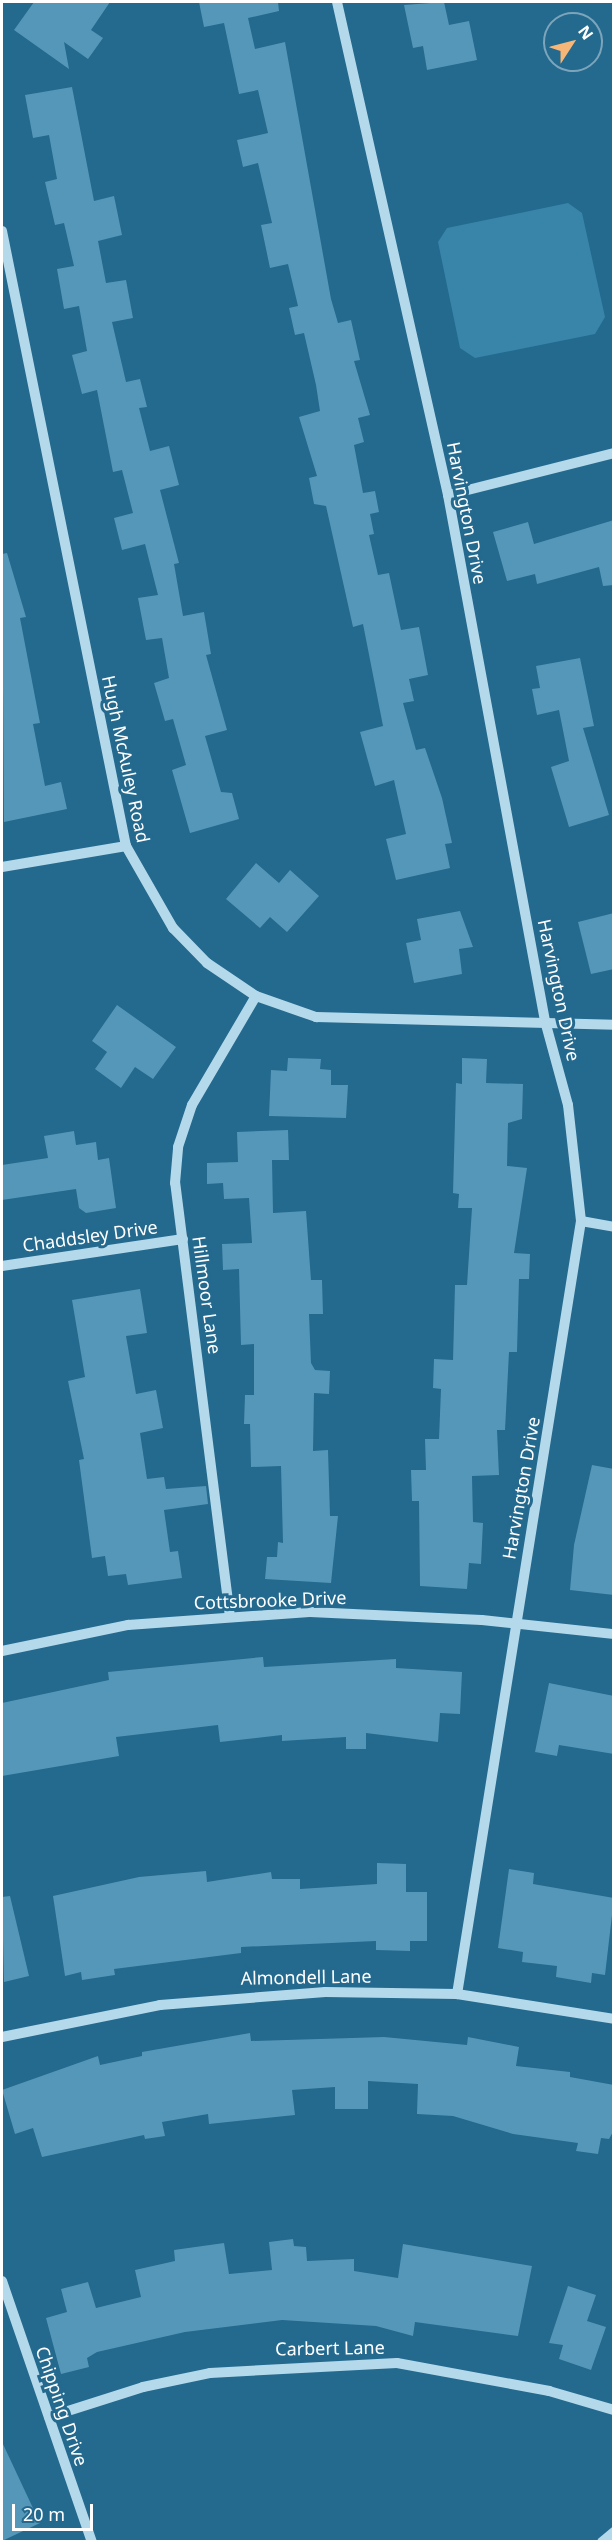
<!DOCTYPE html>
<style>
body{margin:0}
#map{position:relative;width:615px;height:2543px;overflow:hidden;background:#24698e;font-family:"Noto Sans",sans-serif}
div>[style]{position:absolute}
.green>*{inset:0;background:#3985aa}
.building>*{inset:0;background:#5597b8}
.minor>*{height:10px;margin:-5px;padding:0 5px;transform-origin:5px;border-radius:5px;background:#b4d9eb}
span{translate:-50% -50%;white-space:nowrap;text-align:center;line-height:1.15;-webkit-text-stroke:6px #24698e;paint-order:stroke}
.street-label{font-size:18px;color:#fff}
.frame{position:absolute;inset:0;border:3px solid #fff;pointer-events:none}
.north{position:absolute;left:543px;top:12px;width:60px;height:60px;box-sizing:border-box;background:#24698e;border:2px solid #7ca5bb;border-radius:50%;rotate:54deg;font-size:16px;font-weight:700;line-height:24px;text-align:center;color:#fff}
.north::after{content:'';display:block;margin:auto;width:21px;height:27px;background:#f5b678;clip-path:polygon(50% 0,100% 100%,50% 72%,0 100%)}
.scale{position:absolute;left:12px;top:2504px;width:81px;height:27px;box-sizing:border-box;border:3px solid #fff;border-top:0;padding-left:8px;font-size:18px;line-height:21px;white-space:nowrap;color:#fff;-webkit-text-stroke:4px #24698e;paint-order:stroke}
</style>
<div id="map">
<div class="green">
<i style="clip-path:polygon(568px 203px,582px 213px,605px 317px,595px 334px,475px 358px,460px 348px,438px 242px,447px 228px)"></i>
</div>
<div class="building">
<i style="clip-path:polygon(34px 2px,110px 2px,91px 30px,103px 38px,88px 59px,64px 42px,69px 69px,14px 30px)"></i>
<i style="clip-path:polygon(199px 2px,278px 2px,279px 11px,248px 18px,255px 49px,285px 42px,331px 299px,338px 323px,351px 320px,360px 360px,354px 361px,370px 415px,358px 418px,364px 442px,354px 445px,363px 493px,375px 491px,379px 512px,370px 514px,374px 534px,369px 535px,378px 575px,389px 573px,401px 630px,419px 627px,428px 675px,409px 679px,414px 701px,403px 703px,416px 750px,425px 748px,442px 798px,452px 843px,445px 844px,450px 868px,396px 880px,386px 839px,406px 834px,394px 780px,375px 786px,360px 732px,383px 726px,363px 624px,353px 627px,326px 506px,314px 504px,309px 478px,317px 476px,299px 417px,320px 411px,316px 385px,304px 333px,295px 335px,289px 308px,298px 306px,288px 264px,270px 268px,261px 225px,272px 223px,258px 163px,243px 167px,237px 140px,268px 133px,258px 90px,239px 94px,224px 23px,204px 27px)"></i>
<i style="clip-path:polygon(444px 2px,449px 25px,469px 21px,477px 60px,427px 70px,423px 46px,413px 48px,404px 5px)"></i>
<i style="clip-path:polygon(72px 87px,94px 201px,114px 196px,122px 235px,98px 241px,106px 283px,126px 280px,133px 318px,112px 322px,126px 382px,140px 379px,147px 407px,139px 408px,150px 451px,169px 446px,179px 485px,160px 490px,179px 563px,174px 564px,183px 616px,204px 612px,211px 654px,206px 655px,227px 730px,205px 736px,221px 792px,232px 793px,239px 819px,190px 833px,172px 770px,186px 765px,173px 719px,165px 721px,154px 683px,169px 678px,162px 638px,146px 640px,138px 598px,158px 595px,145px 544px,122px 550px,114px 518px,133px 513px,122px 470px,113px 472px,97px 390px,82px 394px,72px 355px,87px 351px,79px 306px,64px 309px,57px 269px,74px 266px,64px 223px,55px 225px,45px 182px,57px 179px,49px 135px,33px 138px,25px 95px)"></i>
<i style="clip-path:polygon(614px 520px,614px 585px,603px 586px,599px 567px,537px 584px,535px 574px,507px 581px,493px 532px,528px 522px,534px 544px)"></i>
<i style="clip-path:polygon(7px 553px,26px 617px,20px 618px,40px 723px,33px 724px,45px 786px,61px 782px,67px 809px,4px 822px,2px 554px)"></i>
<i style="clip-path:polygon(580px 658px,594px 726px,583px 728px,609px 815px,569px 827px,551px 767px,569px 761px,559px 710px,537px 715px,532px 689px,540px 688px,536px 666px)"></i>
<i style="clip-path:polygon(256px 863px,279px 883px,290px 870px,319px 896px,287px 932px,270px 917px,260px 928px,226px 899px)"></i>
<i style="clip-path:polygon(460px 911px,473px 947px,459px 949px,462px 974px,414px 983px,406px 943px,421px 940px,417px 919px)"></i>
<i style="clip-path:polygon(614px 913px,614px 969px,591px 974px,578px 922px)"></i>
<i style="clip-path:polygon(117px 1005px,176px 1047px,153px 1079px,135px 1067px,121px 1088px,95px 1069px,107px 1052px,92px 1041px)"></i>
<i style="clip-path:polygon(288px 1058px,321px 1059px,320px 1069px,331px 1070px,331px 1085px,348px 1085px,346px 1118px,269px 1116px,271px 1070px,287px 1071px)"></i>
<i style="clip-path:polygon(462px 1058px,487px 1059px,486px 1083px,523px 1084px,522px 1119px,508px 1123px,507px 1166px,527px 1168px,514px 1253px,530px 1254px,529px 1279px,519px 1279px,517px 1352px,509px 1352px,505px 1430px,497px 1430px,499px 1475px,472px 1476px,473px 1522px,483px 1523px,481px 1564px,469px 1563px,467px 1589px,420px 1586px,419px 1501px,412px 1501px,411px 1470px,426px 1470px,425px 1439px,439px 1439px,441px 1389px,433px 1388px,434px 1359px,453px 1360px,455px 1285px,467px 1285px,472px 1208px,458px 1208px,459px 1194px,453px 1193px,456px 1083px,462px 1084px)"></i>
<i style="clip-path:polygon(288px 1130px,289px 1160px,272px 1160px,273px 1213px,306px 1211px,311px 1280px,322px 1280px,323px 1314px,309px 1314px,311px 1363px,315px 1370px,330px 1371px,329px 1394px,314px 1393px,313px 1451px,328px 1450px,330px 1516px,338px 1516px,331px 1583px,265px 1579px,267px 1557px,277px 1557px,278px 1542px,283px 1543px,281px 1466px,251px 1467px,250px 1424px,244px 1424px,245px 1395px,254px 1395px,254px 1344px,241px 1345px,239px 1269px,223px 1270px,222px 1244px,252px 1243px,249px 1198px,224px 1199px,223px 1183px,207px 1184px,207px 1163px,238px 1162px,237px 1132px)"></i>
<i style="clip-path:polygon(74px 1131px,76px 1145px,96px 1142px,98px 1160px,109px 1158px,116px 1208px,86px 1213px,79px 1208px,76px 1189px,2px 1200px,2px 1165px,48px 1158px,44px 1136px)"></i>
<i style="clip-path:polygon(140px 1289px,147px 1333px,126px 1336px,136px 1394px,156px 1390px,163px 1428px,140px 1433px,147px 1479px,164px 1477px,166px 1489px,206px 1486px,208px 1504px,164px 1510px,170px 1552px,178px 1551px,182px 1578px,128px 1585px,126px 1574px,108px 1576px,105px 1556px,92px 1558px,79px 1460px,84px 1459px,68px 1381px,85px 1377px,72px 1300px)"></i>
<i style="clip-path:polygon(592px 1465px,614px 1469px,614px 1595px,570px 1590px,574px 1545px)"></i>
<i style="clip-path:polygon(263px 1657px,264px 1667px,396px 1659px,396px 1668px,462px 1672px,460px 1714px,440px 1713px,438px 1742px,366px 1733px,366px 1749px,346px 1749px,346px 1737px,282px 1741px,282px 1735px,220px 1742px,218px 1725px,116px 1737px,119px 1756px,2px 1776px,2px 1703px,109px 1680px,108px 1672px)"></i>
<i style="clip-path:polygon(549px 1683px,614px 1696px,614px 1754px,559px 1745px,557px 1756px,535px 1752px)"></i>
<i style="clip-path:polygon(377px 1863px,406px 1864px,406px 1892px,427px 1892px,427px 1941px,410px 1941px,410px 1951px,376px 1950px,376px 1941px,241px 1947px,241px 1953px,114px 1969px,115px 1975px,82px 1980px,81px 1972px,65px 1976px,53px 1896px,139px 1877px,206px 1871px,207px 1882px,271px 1872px,272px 1879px,300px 1879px,300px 1889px,377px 1884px)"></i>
<i style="clip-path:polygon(509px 1869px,534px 1873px,533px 1884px,614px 1898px,605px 1975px,592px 1973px,591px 1983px,556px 1977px,557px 1966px,522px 1962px,523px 1952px,498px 1948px)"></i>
<i style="clip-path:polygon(10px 1896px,29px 1976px,4px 1982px,2px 1897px)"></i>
<i style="clip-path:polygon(250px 2033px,251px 2041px,384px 2037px,467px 2045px,468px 2037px,519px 2047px,516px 2066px,570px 2072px,570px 2077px,614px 2085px,614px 2130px,609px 2139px,601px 2138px,598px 2154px,576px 2151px,578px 2143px,513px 2134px,453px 2116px,417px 2114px,418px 2084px,368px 2081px,368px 2109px,335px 2109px,335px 2087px,292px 2090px,295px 2115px,209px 2124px,208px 2114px,162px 2122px,165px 2136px,145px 2139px,144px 2135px,42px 2157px,33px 2128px,15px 2134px,2px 2090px,98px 2056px,100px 2065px,142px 2056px,142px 2052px)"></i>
<i style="clip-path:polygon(293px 2239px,294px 2246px,306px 2247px,307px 2261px,354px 2259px,354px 2271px,398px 2278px,403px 2244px,532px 2266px,518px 2336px,415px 2322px,413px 2336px,376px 2326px,282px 2320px,185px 2332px,97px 2352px,87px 2358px,89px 2367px,61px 2374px,46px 2318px,67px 2312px,61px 2289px,88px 2282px,96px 2308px,141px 2297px,135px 2270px,175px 2261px,174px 2250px,224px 2243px,229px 2274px,272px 2270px,269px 2242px)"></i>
<i style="clip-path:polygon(568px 2286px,596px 2295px,587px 2321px,606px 2327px,591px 2370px,559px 2359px,563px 2345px,549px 2343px)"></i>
<i style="clip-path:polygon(2px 2442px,40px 2523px,2px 2541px)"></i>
</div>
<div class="minor">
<i style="left:337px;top:2px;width:505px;rotate:77.31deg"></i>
<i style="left:448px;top:495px;width:535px;rotate:79.55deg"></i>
<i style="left:545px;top:1021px;width:87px;rotate:74.7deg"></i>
<i style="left:568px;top:1105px;width:117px;rotate:83.6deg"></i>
<i style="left:581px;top:1221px;width:783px;rotate:99.11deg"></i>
<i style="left:2px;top:231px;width:627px;rotate:78.6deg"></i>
<i style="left:126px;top:846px;width:95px;rotate:60.2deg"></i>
<i style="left:173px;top:928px;width:49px;rotate:45.8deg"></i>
<i style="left:207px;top:963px;width:59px;rotate:34deg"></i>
<i style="left:256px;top:996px;width:64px;rotate:19.3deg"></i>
<i style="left:316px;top:1017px;width:298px;rotate:1.5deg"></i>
<i style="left:448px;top:495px;width:171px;rotate:-14.2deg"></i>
<i style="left:2px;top:867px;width:126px;rotate:-9.6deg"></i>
<i style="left:581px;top:1221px;width:34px;rotate:10deg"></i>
<i style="left:2px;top:1266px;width:183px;rotate:-8.5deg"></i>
<i style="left:230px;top:1617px;width:437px;rotate:-97.2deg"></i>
<i style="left:175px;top:1183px;width:36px;rotate:-85deg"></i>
<i style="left:178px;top:1147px;width:44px;rotate:-71.6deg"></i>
<i style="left:192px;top:1105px;width:126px;rotate:-59.6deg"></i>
<i style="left:2px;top:1651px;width:129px;rotate:-11.7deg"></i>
<i style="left:128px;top:1625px;width:182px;rotate:-4.1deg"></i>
<i style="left:310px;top:1612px;width:172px;rotate:2.7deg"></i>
<i style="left:482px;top:1620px;width:133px;rotate:6.1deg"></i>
<i style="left:2px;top:2037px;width:161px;rotate:-11.4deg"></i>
<i style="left:160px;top:2005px;width:166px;rotate:-4.5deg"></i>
<i style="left:325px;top:1992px;width:132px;rotate:0.9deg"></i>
<i style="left:457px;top:1994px;width:159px;rotate:9deg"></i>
<i style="left:2px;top:2281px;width:276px;rotate:71deg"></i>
<i style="left:49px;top:2417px;width:99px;rotate:-17.7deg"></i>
<i style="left:143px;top:2387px;width:68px;rotate:-11.8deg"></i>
<i style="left:210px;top:2373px;width:187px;rotate:-3.1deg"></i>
<i style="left:397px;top:2363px;width:155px;rotate:10.4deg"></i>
<i style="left:549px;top:2391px;width:68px;rotate:16.3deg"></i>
<i style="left:602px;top:2542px;width:16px;rotate:-40deg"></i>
</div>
<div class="street-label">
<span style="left:467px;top:513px;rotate:79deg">Harvington Drive</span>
<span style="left:126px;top:759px;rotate:78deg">Hugh McAuley Road</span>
<span style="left:559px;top:990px;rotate:78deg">Harvington Drive</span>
<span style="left:90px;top:1236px;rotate:-8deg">Chaddsley Drive</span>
<span style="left:207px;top:1295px;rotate:82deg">Hillmoor Lane</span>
<span style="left:521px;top:1488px;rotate:-80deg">Harvington Drive</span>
<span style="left:270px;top:1600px;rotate:-2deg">Cottsbrooke Drive</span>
<span style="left:306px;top:1977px;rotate:-1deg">Almondell Lane</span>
<span style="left:330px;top:2348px;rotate:-1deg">Carbert Lane</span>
<span style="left:62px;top:2406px;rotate:71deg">Chipping Drive</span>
</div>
<div class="frame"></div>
<div class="north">N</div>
<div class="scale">20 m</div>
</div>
